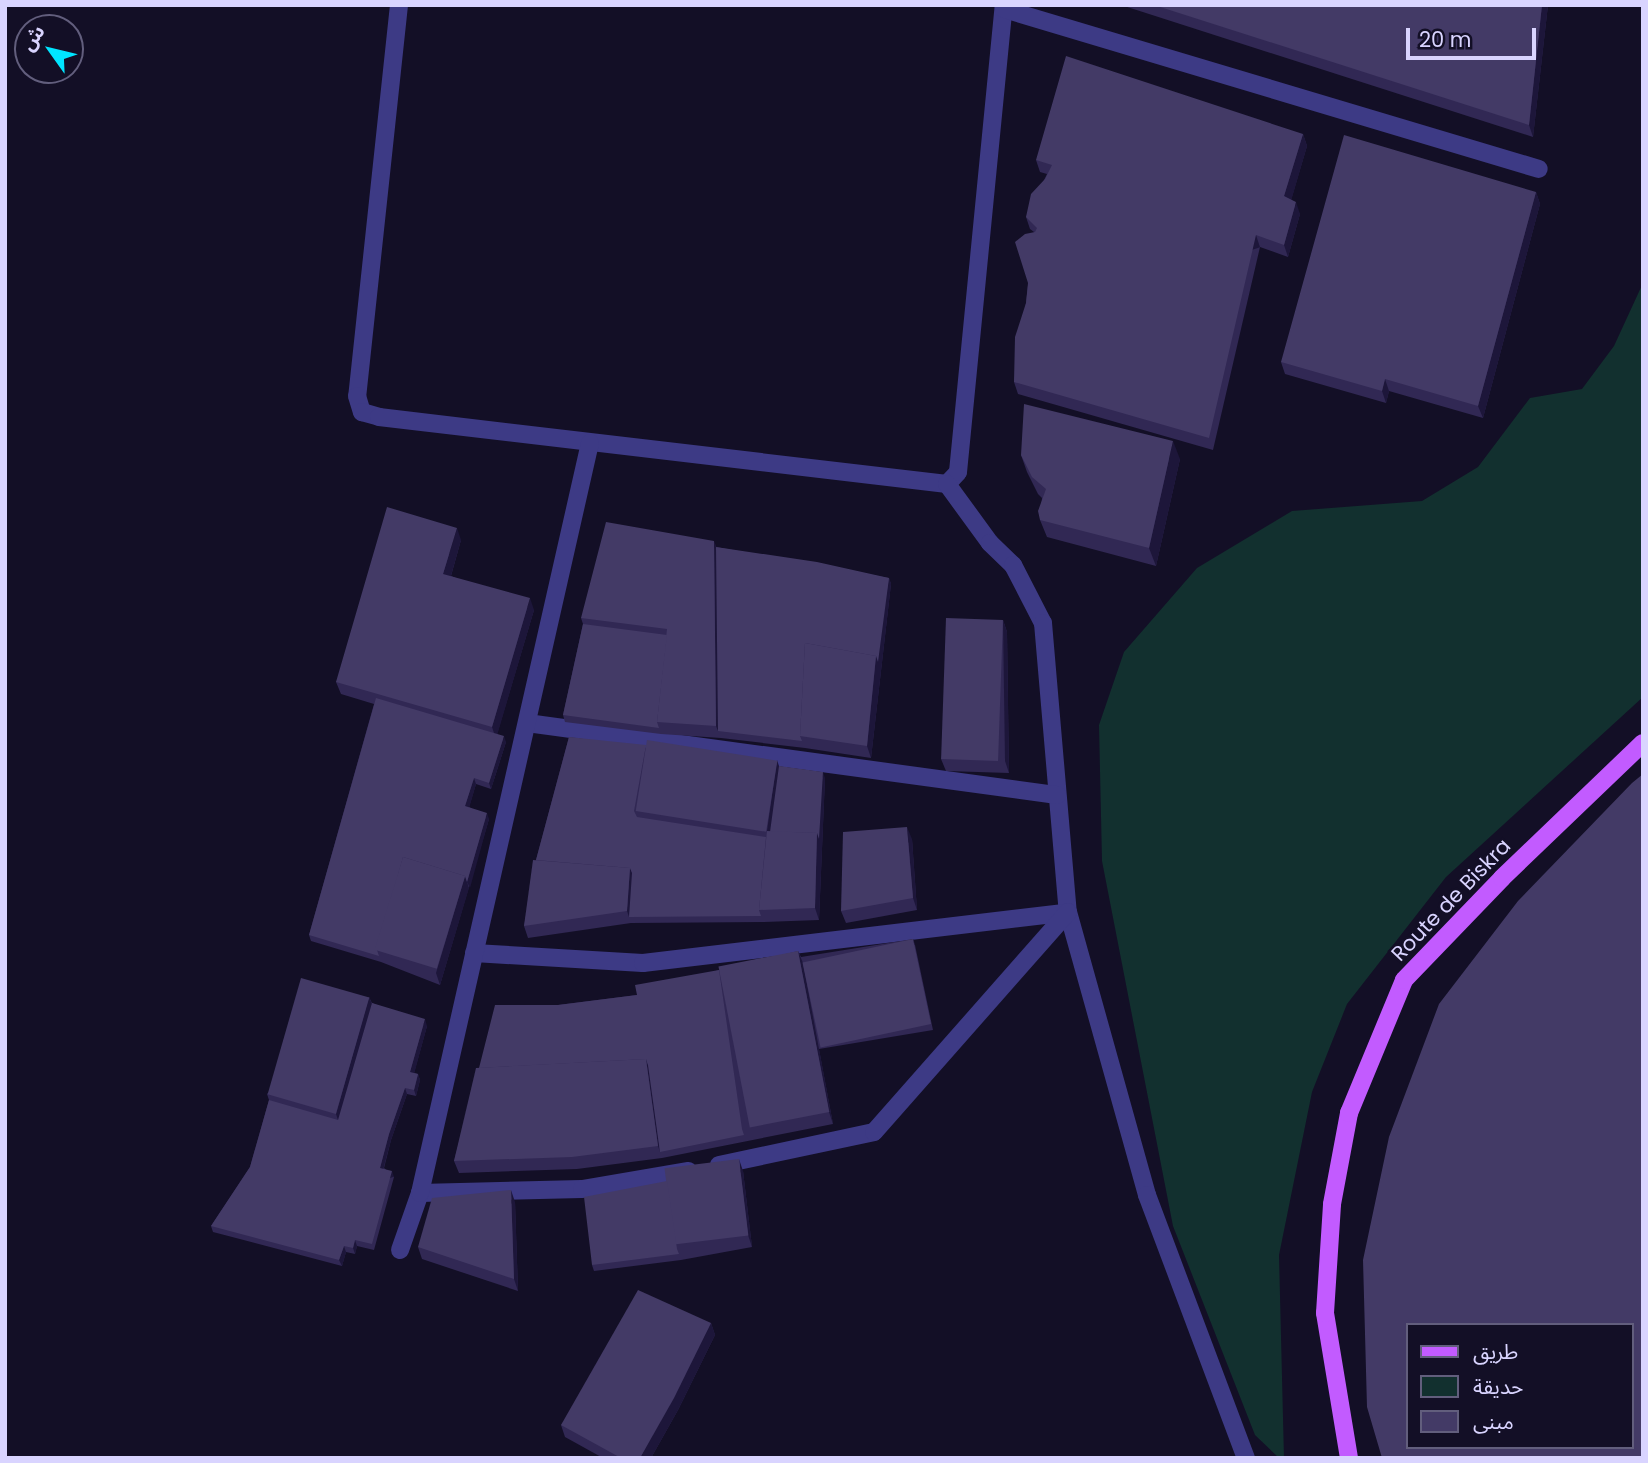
<!DOCTYPE html>
<meta charset="utf-8">
<style>
body{margin:0}
#map{position:relative;width:1648px;height:1463px;overflow:hidden;background:#130f26;font-family:Poppins,"Noto Sans Arabic",sans-serif}
div>[style]{position:absolute}
.green>*{inset:0;background:#12302f}
.street>*{height:18px;margin:-9px;padding:0 9px;transform-origin:9px;border-radius:9px;background:#3d3a85}
.primary>*{height:18px;margin:-9px;padding:0 9px;transform-origin:9px;border-radius:9px;background:#c25bff}
.wall>*{inset:0;background:#312854}
.shaded-wall>*{inset:0;background:#1d163a;transform-origin:0 0}
.building>*{inset:0;background:#433a66;transform-origin:0 0}
span{translate:-50% -50%;white-space:nowrap;text-align:center;line-height:1.15;-webkit-text-stroke:5px #130f26;paint-order:stroke}
.street-label{font-size:21px;color:#d9d4ff}
.frame{position:absolute;inset:0;border:7px solid #d9d4ff;pointer-events:none}
.legend{position:absolute;left:1406px;top:1323px;width:228px;height:126px;box-sizing:border-box;background:#130f26;border:2px solid #625e7d;margin:0;padding:9px 12px;list-style:none;font-size:21px;color:#d9d4ff}
.legend li{display:flex;align-items:center;gap:14px;height:35px}
.legend b{width:35px;border:2px solid #625e7d}
.north{position:absolute;left:14px;top:14px;width:70px;height:70px;box-sizing:border-box;background:#130f26;border:2px solid #625e7d;border-radius:50%;rotate:304deg;font-size:19px;font-weight:700;line-height:28px;text-align:center;color:#d9d4ff}
.north::after{content:'';display:block;margin:auto;width:24px;height:32px;background:#00e5ff;clip-path:polygon(50% 0,100% 100%,50% 72%,0 100%)}
.scale{position:absolute;left:1406px;top:28px;width:130px;height:32px;box-sizing:border-box;border:4px solid #d9d4ff;border-top:0;padding-left:9px;font-size:21px;line-height:24px;white-space:nowrap;color:#d9d4ff;-webkit-text-stroke:5px #130f26;paint-order:stroke}
</style>
<div id="map">
<div class="green">
<i style="clip-path:polygon(1643px 283px,1643px 697px,1446px 877px,1347px 1004px,1312px 1092px,1279px 1255px,1284px 1458px,1279px 1458px,1255px 1435px,1173px 1226px,1102px 861px,1099px 725px,1124px 652px,1197px 568px,1292px 511px,1422px 501px,1478px 467px,1530px 398px,1582px 389px,1614px 346px)"></i>
</div>
<div class="street">
<i style="left:399px;top:5px;width:393px;rotate:96.1deg"></i>
<i style="left:357px;top:396px;width:17px;rotate:73deg"></i>
<i style="left:362px;top:412px;width:18px;rotate:16deg"></i>
<i style="left:379px;top:417px;width:572px;rotate:6.73deg"></i>
<i style="left:947px;top:484px;width:16px;rotate:-47deg"></i>
<i style="left:958px;top:472px;width:469px;rotate:-84.4deg"></i>
<i style="left:1004px;top:9px;width:558px;rotate:16.65deg"></i>
<i style="left:947px;top:484px;width:73px;rotate:53.9deg"></i>
<i style="left:990px;top:543px;width:32px;rotate:44deg"></i>
<i style="left:1013px;top:565px;width:65px;rotate:62.7deg"></i>
<i style="left:1043px;top:623px;width:290px;rotate:85.1deg"></i>
<i style="left:1068px;top:912px;width:294px;rotate:74.4deg"></i>
<i style="left:1147px;top:1195px;width:281px;rotate:69.4deg"></i>
<i style="left:527px;top:723px;width:535px;rotate:7.74deg"></i>
<i style="left:474px;top:953px;width:169px;rotate:3.4deg"></i>
<i style="left:643px;top:963px;width:428px;rotate:-6.8deg"></i>
<i style="left:719px;top:1165px;width:158px;rotate:-12deg"></i>
<i style="left:874px;top:1132px;width:293px;rotate:-48.6deg"></i>
<i style="left:420px;top:1193px;width:162px;rotate:-1.4deg"></i>
<i style="left:582px;top:1189px;width:108px;rotate:-9.6deg"></i>
<i style="left:400px;top:1250px;width:60px;rotate:-70.7deg"></i>
<i style="left:420px;top:1193px;width:769px;rotate:-77.23deg"></i>
</div>
<div class="primary">
<i style="left:1349px;top:1458px;width:147px;rotate:-99.4deg"></i>
<i style="left:1325px;top:1313px;width:109px;rotate:-86.3deg"></i>
<i style="left:1332px;top:1204px;width:93px;rotate:-79.4deg"></i>
<i style="left:1349px;top:1113px;width:144px;rotate:-67.5deg"></i>
<i style="left:1404px;top:980px;width:141px;rotate:-46.1deg"></i>
<i style="left:1502px;top:878px;width:195px;rotate:-43.8deg"></i>
</div>
<div class="wall">
<i style="clip-path:polygon(1121px 5px,1548px 5px,1533px 137px)"></i>
<i style="clip-path:polygon(1303px 134px,1307px 146px,1291px 200px,1300px 214px,1288px 257px,1260px 247px,1213px 450px,1018px 394px,1014px 382px,1026px 303px,1034px 232px,1030px 229px,1026px 217px,1047px 174px,1040px 172px,1036px 160px)"></i>
<i style="clip-path:polygon(1536px 192px,1540px 204px,1483px 418px,1389px 391px,1386px 403px,1285px 374px,1281px 362px)"></i>
<i style="clip-path:polygon(1021px 455px,1180px 459px,1156px 566px,1047px 537px,1040px 520px,1042px 498px,1038px 494px,1027px 472px)"></i>
<i style="clip-path:polygon(461px 540px,451px 576px,534px 610px,497px 734px,506px 742px,491px 789px,476px 784px,469px 807px,489px 819px,440px 985px,381px 962px,311px 941px,309px 935px,374px 704px,341px 694px,336px 682px)"></i>
<i style="clip-path:polygon(716px 547px,889px 578px,891px 584px,871px 758px,805px 748px,721px 738px,661px 734px,565px 722px,563px 715px,583px 624px,581px 618px)"></i>
<i style="clip-path:polygon(1003px 620px,1007px 632px,1009px 773px,946px 771px,941px 759px)"></i>
<i style="clip-path:polygon(569px 737px,779px 766px,825px 778px,819px 920px,764px 922px,631px 923px,528px 938px,524px 926px,536px 860px)"></i>
<i style="clip-path:polygon(912px 839px,917px 910px,846px 923px,841px 911px)"></i>
<i style="clip-path:polygon(913px 939px,915px 945px,933px 1030px,819px 1049px,818px 1044px,833px 1124px,662px 1158px,577px 1169px,459px 1173px,454px 1161px,479px 1068px,558px 1005px,637px 995px,719px 970px,798px 951px,801px 957px)"></i>
<i style="clip-path:polygon(369px 997px,372px 1003px,427px 1026px,414px 1073px,418px 1074px,420px 1080px,416px 1096px,407px 1094px,391px 1140px,384px 1168px,394px 1177px,374px 1250px,357px 1246px,355px 1254px,346px 1252px,342px 1266px,213px 1232px,211px 1226px,250px 1167px,269px 1100px,267px 1094px)"></i>
<i style="clip-path:polygon(743px 1171px,752px 1247px,681px 1260px,594px 1271px,592px 1265px)"></i>
<i style="clip-path:polygon(515px 1202px,518px 1291px,422px 1259px,418px 1247px)"></i>
<i style="clip-path:polygon(711px 1323px,715px 1335px,678px 1410px,651px 1458px,603px 1458px,565px 1437px,561px 1425px)"></i>
</div>
<div class="shaded-wall">
<i style="clip-path:polygon(1542px 5px,1548px 5px,1533px 137px,1529px 125px)"></i>
<i style="clip-path:polygon(1303px 134px,1307px 146px,1289px 208px,1284px 196px)"></i>
<i style="clip-path:polygon(1536px 192px,1540px 204px,1483px 418px,1478px 406px)"></i>
<i style="clip-path:polygon(1296px 202px,1300px 214px,1288px 257px,1284px 245px)"></i>
<i style="left:1256px;top:235px;width:13px;height:208px;rotate:72deg"></i>
<i style="clip-path:polygon(1385px 379px,1389px 391px,1386px 403px,1382px 391px)"></i>
<i style="clip-path:polygon(1173px 441px,1180px 459px,1156px 566px,1149px 548px)"></i>
<i style="clip-path:polygon(457px 528px,461px 540px,448px 586px,443px 574px)"></i>
<i style="clip-path:polygon(714px 541px,719px 553px,718px 731px,716px 726px)"></i>
<i style="clip-path:polygon(889px 578px,891px 584px,871px 758px,867px 746px,876px 656px)"></i>
<i style="clip-path:polygon(530px 598px,534px 610px,496px 739px,492px 727px)"></i>
<i style="clip-path:polygon(1003px 620px,1007px 632px,1009px 773px,1005px 761px)"></i>
<i style="clip-path:polygon(504px 736px,506px 742px,491px 789px,489px 783px)"></i>
<i style="clip-path:polygon(777px 760px,781px 772px,772px 837px,767px 831px)"></i>
<i style="clip-path:polygon(823px 772px,825px 778px,819px 920px,815px 908px,817px 833px)"></i>
<i style="clip-path:polygon(474px 778px,476px 784px,468px 812px,465px 806px)"></i>
<i style="clip-path:polygon(487px 813px,489px 819px,470px 888px,467px 882px)"></i>
<i style="clip-path:polygon(907px 827px,912px 839px,917px 910px,913px 898px)"></i>
<i style="clip-path:polygon(630px 868px,635px 879px,629px 917px,627px 911px)"></i>
<i style="clip-path:polygon(465px 876px,469px 888px,440px 985px,436px 973px)"></i>
<i style="left:913px;top:939px;width:6px;height:87px;rotate:72deg"></i>
<i style="clip-path:polygon(798px 951px,803px 963px,833px 1124px,829px 1112px)"></i>
<i style="clip-path:polygon(369px 997px,374px 1009px,340px 1126px,336px 1114px)"></i>
<i style="clip-path:polygon(425px 1019px,427px 1026px,413px 1078px,410px 1072px)"></i>
<i style="clip-path:polygon(646px 1059px,650px 1071px,660px 1152px,658px 1146px)"></i>
<i style="clip-path:polygon(418px 1074px,420px 1080px,416px 1096px,414px 1090px)"></i>
<i style="clip-path:polygon(405px 1088px,407px 1094px,391px 1140px,382px 1174px,380px 1168px,389px 1134px)"></i>
<i style="clip-path:polygon(739px 1159px,743px 1171px,752px 1247px,748px 1235px)"></i>
<i style="left:392px;top:1171px;width:6px;height:76px;rotate:72deg"></i>
<i style="clip-path:polygon(511px 1190px,515px 1202px,518px 1291px,514px 1279px)"></i>
<i style="clip-path:polygon(355px 1240px,357px 1246px,355px 1254px,353px 1248px)"></i>
<i style="clip-path:polygon(344px 1246px,346px 1252px,342px 1266px,339px 1260px)"></i>
<i style="clip-path:polygon(711px 1323px,715px 1335px,678px 1410px,651px 1458px,640px 1458px)"></i>
</div>
<div class="building">
<i style="clip-path:polygon(1154px 5px,1542px 5px,1529px 125px)"></i>
<i style="clip-path:polygon(1066px 56px,1303px 134px,1284px 196px,1296px 202px,1284px 245px,1256px 235px,1209px 438px,1014px 382px,1015px 337px,1026px 303px,1028px 283px,1015px 242px,1025px 234px,1035px 232px,1037px 228px,1026px 217px,1031px 194px,1045px 179px,1052px 165px,1036px 160px)"></i>
<i style="clip-path:polygon(1344px 135px,1536px 192px,1478px 406px,1385px 379px,1382px 391px,1281px 362px)"></i>
<i style="clip-path:polygon(1024px 404px,1173px 441px,1149px 548px,1040px 520px,1038px 511px,1046px 489px,1032px 477px,1021px 455px)"></i>
<i style="clip-path:polygon(387px 507px,457px 528px,443px 574px,530px 598px,492px 727px,336px 682px)"></i>
<i style="clip-path:polygon(606px 522px,714px 541px,716px 726px,657px 722px,667px 629px,581px 618px)"></i>
<i style="clip-path:polygon(716px 547px,817px 562px,889px 578px,878px 662px,876px 656px,805px 643px,800px 736px,802px 741px,718px 731px)"></i>
<i style="left:946px;top:618px;width:57px;height:141px;rotate:2deg"></i>
<i style="clip-path:polygon(583px 624px,667px 635px,657px 722px,659px 728px,563px 715px)"></i>
<i style="clip-path:polygon(805px 643px,876px 656px,867px 746px,800px 736px)"></i>
<i style="clip-path:polygon(376px 698px,504px 736px,489px 783px,474px 778px,465px 806px,487px 813px,467px 882px,465px 876px,403px 857px,377px 950px,379px 956px,309px 935px)"></i>
<i style="clip-path:polygon(569px 737px,646px 745px,634px 811px,637px 817px,766px 837px,759px 910px,761px 916px,629px 917px,632px 873px,630px 868px,536px 860px)"></i>
<i style="left:647px;top:740px;width:132px;height:72px;rotate:9deg"></i>
<i style="clip-path:polygon(779px 766px,823px 772px,819px 839px,817px 833px,770px 832px)"></i>
<i style="clip-path:polygon(evenodd,1643px 774px,1643px 1458px,1382px 1458px,1367px 1407px,1363px 1260px,1389px 1137px,1439px 1004px,1518px 901px,1632px 783px,1643px 774px,1408px 1325px,1632px 1325px,1632px 1447px,1408px 1447px,1408px 1325px)"></i>
<i style="clip-path:polygon(907px 827px,913px 898px,841px 911px,843px 832px)"></i>
<i style="clip-path:polygon(767px 831px,817px 833px,815px 908px,759px 910px)"></i>
<i style="left:403px;top:857px;width:65px;height:97px;rotate:17deg"></i>
<i style="clip-path:polygon(533px 860px,630px 868px,627px 911px,524px 926px)"></i>
<i style="left:913px;top:939px;width:87px;height:113px;rotate:78deg"></i>
<i style="left:798px;top:951px;width:164px;height:81px;rotate:79deg"></i>
<i style="clip-path:polygon(719px 970px,742px 1129px,744px 1135px,660px 1152px,648px 1065px,646px 1059px,479px 1068px,495px 1005px,558px 1005px,637px 995px,635px 985px)"></i>
<i style="left:301px;top:978px;width:71px;height:121px;rotate:16deg"></i>
<i style="clip-path:polygon(372px 1003px,425px 1019px,410px 1072px,418px 1074px,414px 1090px,405px 1088px,389px 1134px,380px 1168px,392px 1171px,372px 1244px,355px 1240px,353px 1248px,344px 1246px,339px 1260px,211px 1226px,250px 1167px,269px 1100px,338px 1120px)"></i>
<i style="clip-path:polygon(646px 1059px,658px 1146px,572px 1157px,454px 1161px,476px 1068px)"></i>
<i style="left:739px;top:1159px;width:77px;height:75px;rotate:83deg"></i>
<i style="clip-path:polygon(667px 1181px,677px 1249px,679px 1254px,592px 1265px,584px 1197px)"></i>
<i style="clip-path:polygon(511px 1190px,514px 1279px,418px 1247px,432px 1198px)"></i>
<i style="clip-path:polygon(638px 1290px,711px 1323px,674px 1398px,640px 1458px,621px 1458px,561px 1425px)"></i>
</div>
<div class="street-label">
<span style="left:1451px;top:900px;rotate:-46deg">Route de Biskra</span>
</div>
<div class="frame"></div>
<ul class="legend">
<li><b style="height:9px;background:#c25bff"></b>طريق</li>
<li><b style="height:19px;background:#12302f"></b>حديقة</li>
<li><b style="height:19px;background:#433a66"></b>مبنى</li>
</ul>
<div class="north">ش</div>
<div class="scale">20 m</div>
</div>
